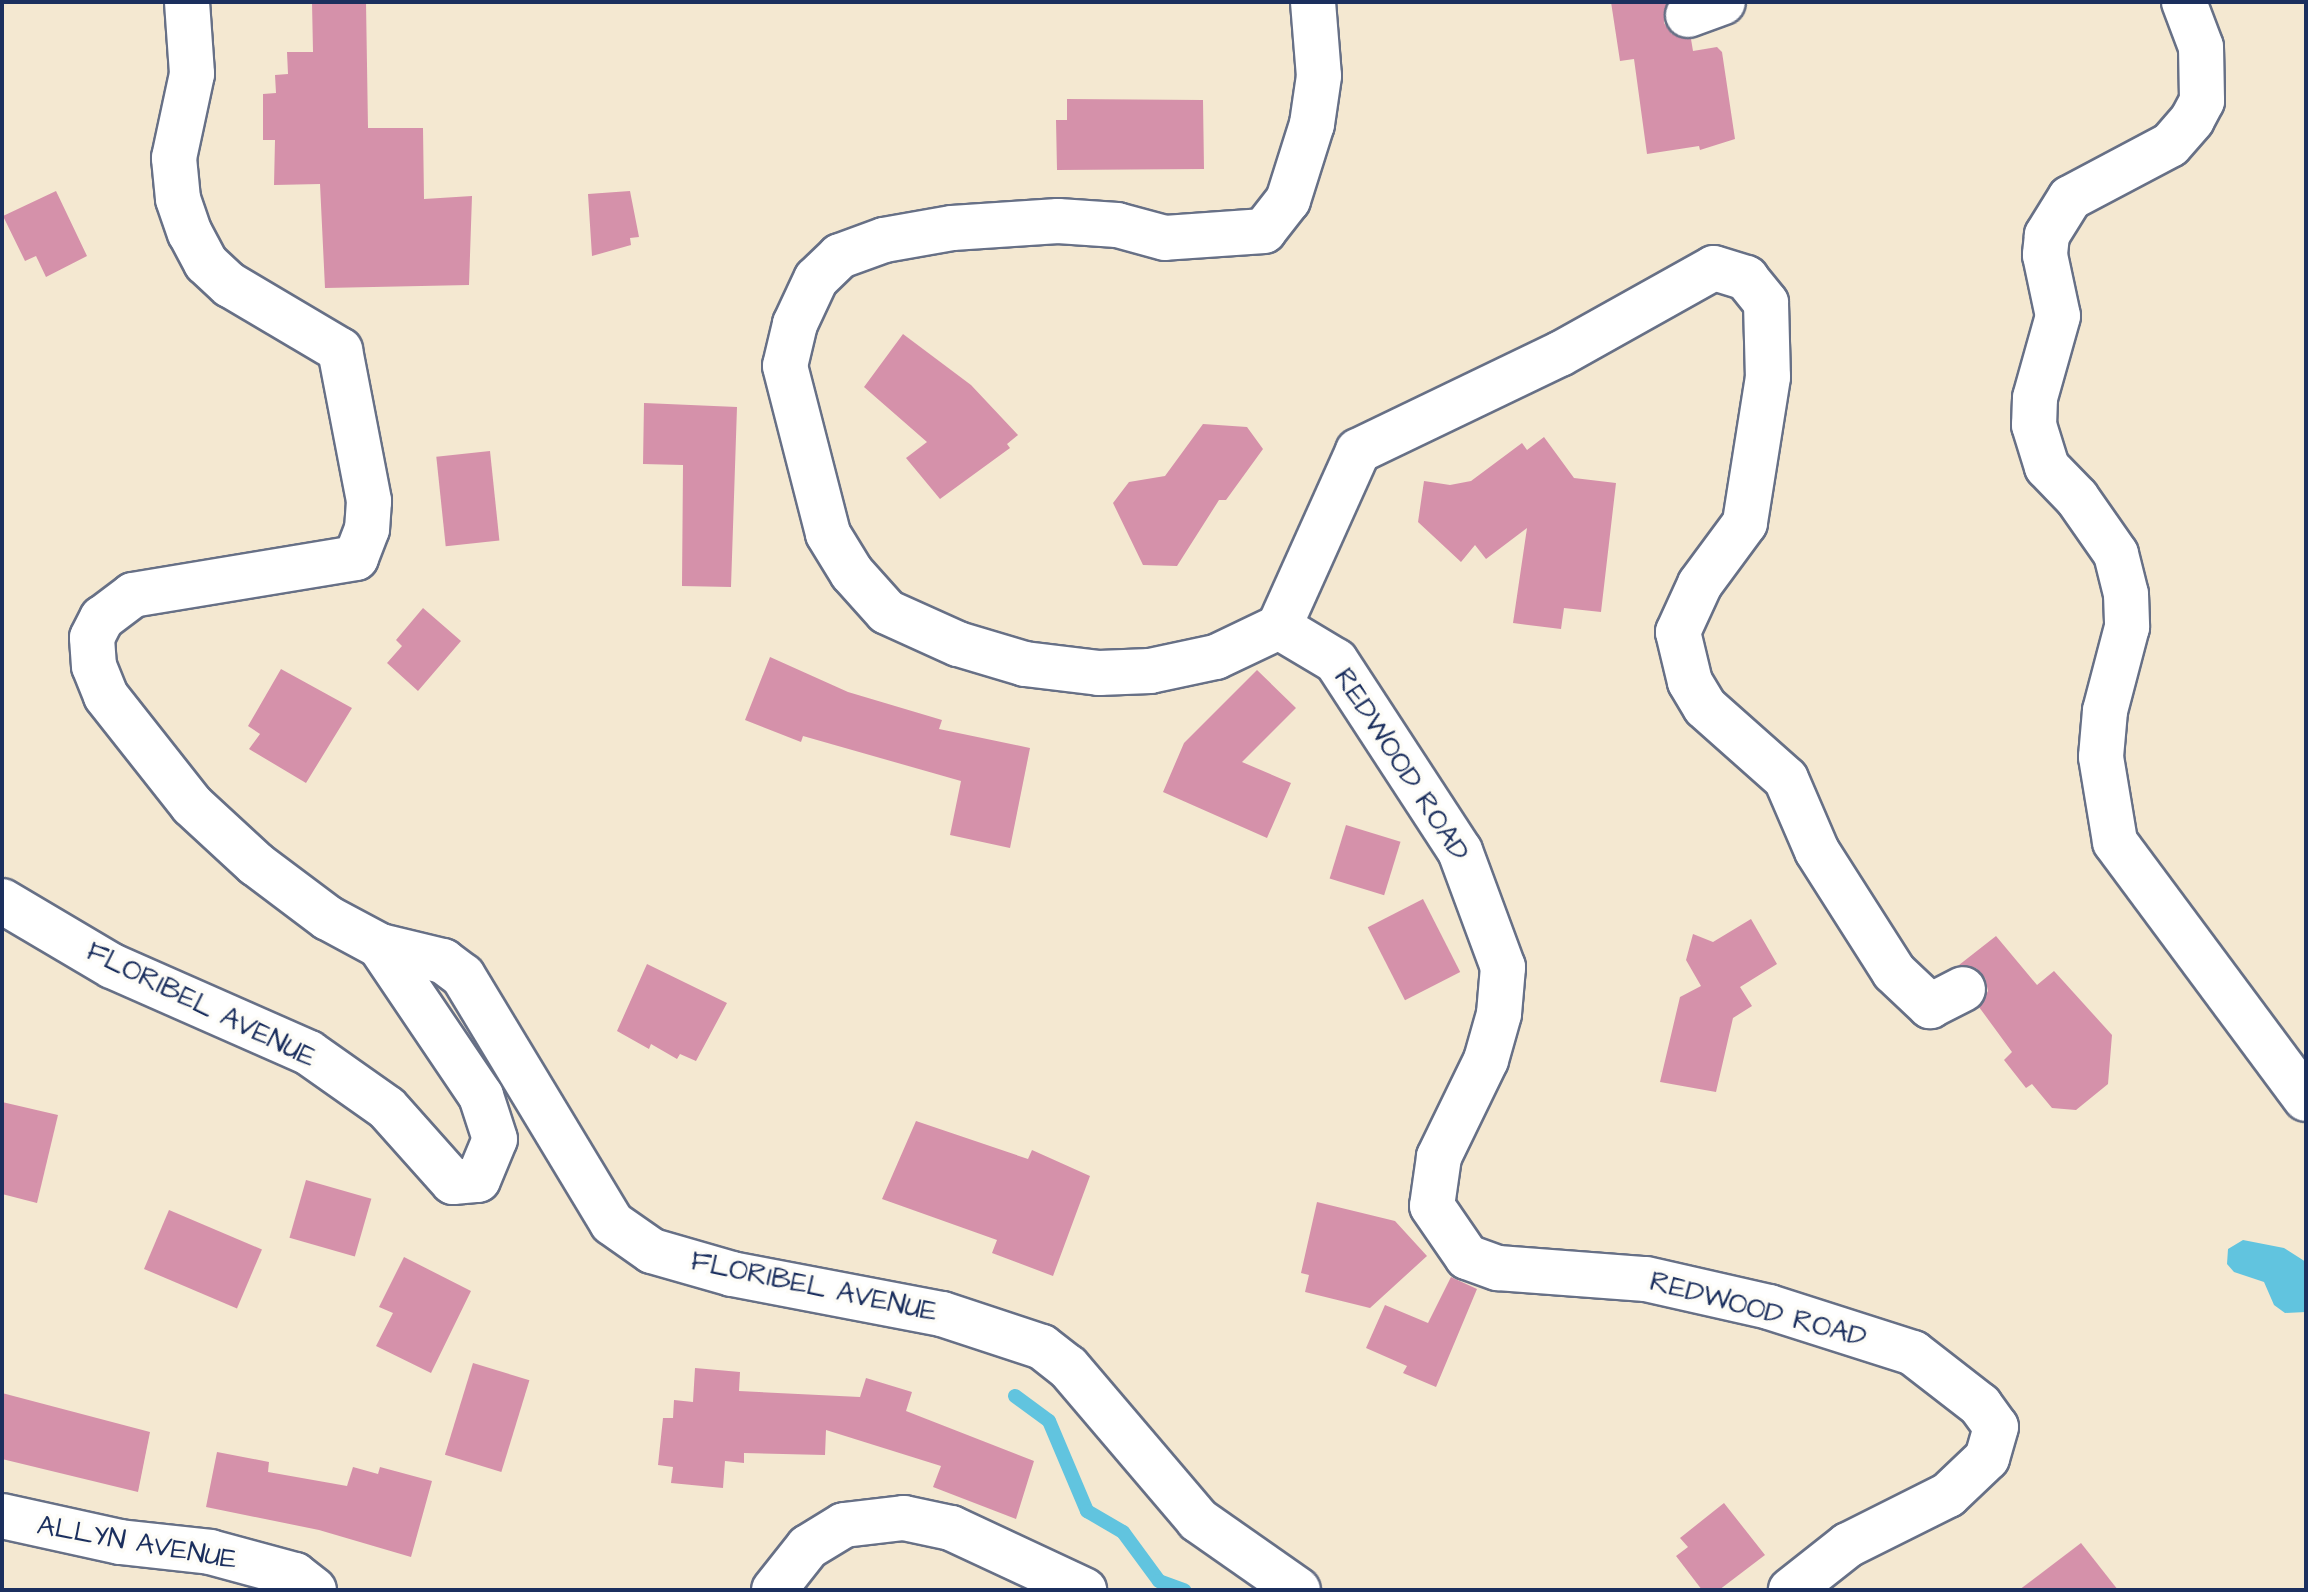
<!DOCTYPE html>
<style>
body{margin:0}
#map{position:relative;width:2308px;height:1592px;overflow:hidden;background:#f4e8d1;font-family:"Architects Daughter",sans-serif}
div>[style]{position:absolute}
.water>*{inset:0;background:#61c4df}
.stream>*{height:14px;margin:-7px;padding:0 7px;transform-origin:7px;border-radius:7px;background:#61c4df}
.building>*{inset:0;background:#d591aa;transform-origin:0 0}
.roads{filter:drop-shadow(2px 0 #677086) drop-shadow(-2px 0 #677086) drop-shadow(0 2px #677086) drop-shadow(0 -2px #677086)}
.minor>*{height:44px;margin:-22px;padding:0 22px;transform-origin:22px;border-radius:22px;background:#fff}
span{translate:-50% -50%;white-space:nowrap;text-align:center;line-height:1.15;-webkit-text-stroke:7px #fdfcf7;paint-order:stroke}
.street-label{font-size:28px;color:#1b2f5e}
.frame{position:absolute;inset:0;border:4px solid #1b2f5e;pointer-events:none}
</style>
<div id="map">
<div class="water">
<i style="clip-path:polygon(2243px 1240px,2284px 1248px,2306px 1262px,2306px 1312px,2285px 1313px,2274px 1305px,2264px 1282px,2234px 1272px,2227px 1264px,2228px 1249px)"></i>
</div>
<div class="stream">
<i style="left:1015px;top:1396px;width:42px;rotate:36.3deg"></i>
<i style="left:1049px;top:1421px;width:98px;rotate:67.1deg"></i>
<i style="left:1087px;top:1511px;width:42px;rotate:30.3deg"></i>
<i style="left:1123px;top:1532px;width:61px;rotate:53.7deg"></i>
<i style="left:1159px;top:1581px;width:27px;rotate:20deg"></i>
</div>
<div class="building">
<i style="clip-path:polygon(312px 2px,366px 2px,368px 128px,423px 128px,424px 199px,472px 196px,469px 285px,325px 288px,320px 184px,274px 185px,275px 140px,263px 140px,263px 94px,276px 93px,275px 75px,288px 74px,287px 52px,313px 52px)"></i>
<i style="clip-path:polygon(1611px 2px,1667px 2px,1664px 23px,1672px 34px,1691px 39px,1693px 51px,1717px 47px,1722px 52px,1735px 139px,1700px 150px,1699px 146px,1647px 154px,1634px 59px,1620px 61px)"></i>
<i style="clip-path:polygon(1067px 99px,1203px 100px,1204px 169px,1057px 170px,1056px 120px,1067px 120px)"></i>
<i style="clip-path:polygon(56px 191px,87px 256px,46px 277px,36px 256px,25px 261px,3px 216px)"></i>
<i style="clip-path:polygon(630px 191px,639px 237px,630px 238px,631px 245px,592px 256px,588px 194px)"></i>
<i style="clip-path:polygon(903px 334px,971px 385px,1018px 435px,1007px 444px,1010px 448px,940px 499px,906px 458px,927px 442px,864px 387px)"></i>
<i style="clip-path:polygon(644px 403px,737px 407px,731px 587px,682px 586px,683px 465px,643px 464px)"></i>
<i style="clip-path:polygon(1203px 424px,1247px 427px,1263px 449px,1226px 500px,1219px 500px,1177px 566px,1143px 565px,1113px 503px,1129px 482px,1165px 476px)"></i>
<i style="clip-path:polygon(1544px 437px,1574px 478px,1616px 483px,1601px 612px,1564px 608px,1561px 629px,1513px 623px,1527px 528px,1486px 559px,1475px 545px,1461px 562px,1418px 522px,1424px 481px,1450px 485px,1471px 481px,1522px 443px,1527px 450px)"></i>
<i style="left:490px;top:451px;width:90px;height:54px;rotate:84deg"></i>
<i style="clip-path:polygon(423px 608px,461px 641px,418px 691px,387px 663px,402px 646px,396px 640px)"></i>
<i style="clip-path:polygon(770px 657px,848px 692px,942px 720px,939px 729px,1030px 748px,1010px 848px,950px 835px,961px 781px,803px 736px,801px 742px,745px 720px)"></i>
<i style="clip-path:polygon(281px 669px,352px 708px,306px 783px,249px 749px,260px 734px,248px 726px)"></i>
<i style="clip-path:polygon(1257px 670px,1296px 708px,1242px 762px,1291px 783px,1267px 838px,1163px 792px,1184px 743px)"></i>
<i style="left:1346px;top:825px;width:57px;height:56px;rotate:17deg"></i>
<i style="left:1423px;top:899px;width:82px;height:62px;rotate:63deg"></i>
<i style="clip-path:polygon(1751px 919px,1777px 964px,1740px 987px,1752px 1006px,1733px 1018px,1716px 1092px,1660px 1082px,1680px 997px,1701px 986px,1686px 960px,1693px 934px,1713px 942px)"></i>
<i style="clip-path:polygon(1996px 936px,2037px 985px,2054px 971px,2112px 1035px,2108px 1084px,2076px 1110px,2052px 1108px,2032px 1084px,2026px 1088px,2004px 1060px,2012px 1052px,1979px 1007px,1988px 991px,1985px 978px,1976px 968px,1959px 965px)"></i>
<i style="clip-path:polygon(647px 964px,727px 1003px,696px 1061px,680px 1054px,677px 1059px,651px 1044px,649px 1049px,617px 1031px)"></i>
<i style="clip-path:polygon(2px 1102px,58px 1115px,37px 1203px,2px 1194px)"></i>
<i style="clip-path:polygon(916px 1121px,1028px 1159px,1032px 1150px,1090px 1176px,1053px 1276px,992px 1253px,997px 1240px,882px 1199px)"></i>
<i style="left:306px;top:1180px;width:68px;height:60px;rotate:16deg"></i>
<i style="clip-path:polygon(1317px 1202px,1395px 1221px,1427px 1256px,1370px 1308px,1305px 1292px,1309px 1275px,1301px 1273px)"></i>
<i style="left:169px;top:1210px;width:101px;height:64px;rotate:23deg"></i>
<i style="clip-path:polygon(404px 1257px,471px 1291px,431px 1373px,376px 1346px,393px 1313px,379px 1307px)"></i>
<i style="clip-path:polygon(1451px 1277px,1477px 1289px,1436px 1387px,1403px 1373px,1407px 1366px,1366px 1348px,1385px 1305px,1428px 1323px)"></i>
<i style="left:473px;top:1363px;width:59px;height:96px;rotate:17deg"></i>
<i style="clip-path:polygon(695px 1368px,740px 1372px,739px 1391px,860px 1397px,866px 1378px,912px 1392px,906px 1411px,1034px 1461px,1016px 1519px,933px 1487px,941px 1466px,826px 1430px,825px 1455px,744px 1453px,744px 1463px,725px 1461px,723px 1488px,671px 1483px,673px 1467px,658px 1465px,663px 1418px,673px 1418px,674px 1400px,693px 1402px)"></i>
<i style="clip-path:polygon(2px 1393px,150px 1432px,138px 1492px,2px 1459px)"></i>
<i style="clip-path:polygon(217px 1452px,269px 1462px,268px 1472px,347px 1486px,353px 1467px,378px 1474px,380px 1467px,432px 1481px,411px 1557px,319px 1530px,206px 1507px)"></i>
<i style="clip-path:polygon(1724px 1503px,1765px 1555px,1719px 1590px,1702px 1590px,1676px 1556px,1688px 1547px,1680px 1538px)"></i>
<i style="clip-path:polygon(2081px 1543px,2118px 1590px,2019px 1590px)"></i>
</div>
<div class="roads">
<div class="minor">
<i style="left:187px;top:2px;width:72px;rotate:86deg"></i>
<i style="left:192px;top:74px;width:86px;rotate:102.1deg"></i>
<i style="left:174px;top:158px;width:41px;rotate:84.4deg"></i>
<i style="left:178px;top:199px;width:36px;rotate:71deg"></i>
<i style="left:190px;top:233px;width:34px;rotate:62deg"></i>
<i style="left:206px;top:263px;width:33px;rotate:43deg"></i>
<i style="left:230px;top:285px;width:128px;rotate:30.6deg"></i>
<i style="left:340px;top:350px;width:154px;rotate:79.1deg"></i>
<i style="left:369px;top:501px;width:28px;rotate:94deg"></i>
<i style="left:367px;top:529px;width:31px;rotate:111deg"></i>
<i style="left:356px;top:558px;width:226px;rotate:170.6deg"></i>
<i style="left:133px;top:595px;width:39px;rotate:143deg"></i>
<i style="left:102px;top:618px;width:22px;rotate:117deg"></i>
<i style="left:92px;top:638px;width:28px;rotate:86deg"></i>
<i style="left:94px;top:666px;width:32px;rotate:68deg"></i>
<i style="left:106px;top:696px;width:139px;rotate:51.7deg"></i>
<i style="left:192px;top:805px;width:87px;rotate:42.7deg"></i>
<i style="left:256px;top:864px;width:90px;rotate:36.9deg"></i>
<i style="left:328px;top:918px;width:59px;rotate:28.3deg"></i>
<i style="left:380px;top:946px;width:65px;rotate:13.4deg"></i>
<i style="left:443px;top:961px;width:25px;rotate:37deg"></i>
<i style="left:463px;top:976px;width:288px;rotate:58.9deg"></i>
<i style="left:612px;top:1223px;width:49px;rotate:35deg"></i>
<i style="left:652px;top:1251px;width:83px;rotate:16deg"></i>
<i style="left:732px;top:1274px;width:214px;rotate:10.8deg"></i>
<i style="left:942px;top:1314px;width:105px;rotate:18.3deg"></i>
<i style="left:1042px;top:1347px;width:33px;rotate:38deg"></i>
<i style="left:1068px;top:1367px;width:201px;rotate:49.6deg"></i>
<i style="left:1198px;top:1520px;width:122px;rotate:35deg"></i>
<i style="left:1313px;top:2px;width:74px;rotate:85.4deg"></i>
<i style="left:1319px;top:76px;width:49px;rotate:98.3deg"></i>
<i style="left:1312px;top:124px;width:80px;rotate:107.5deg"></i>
<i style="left:1288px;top:200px;width:39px;rotate:128deg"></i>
<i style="left:1264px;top:231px;width:99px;rotate:176deg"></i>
<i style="left:1165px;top:238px;width:50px;rotate:-164.8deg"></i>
<i style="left:1117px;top:225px;width:59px;rotate:-176.1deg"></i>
<i style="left:1058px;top:221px;width:106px;rotate:176.2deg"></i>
<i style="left:952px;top:228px;width:69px;rotate:170deg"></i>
<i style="left:884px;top:240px;width:47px;rotate:160deg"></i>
<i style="left:840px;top:256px;width:33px;rotate:136deg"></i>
<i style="left:816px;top:279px;width:50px;rotate:115deg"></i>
<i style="left:795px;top:324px;width:43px;rotate:103.4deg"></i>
<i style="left:785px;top:366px;width:173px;rotate:75.6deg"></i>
<i style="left:828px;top:534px;width:46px;rotate:58.4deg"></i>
<i style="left:852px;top:573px;width:52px;rotate:48.1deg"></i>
<i style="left:887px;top:612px;width:78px;rotate:24.3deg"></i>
<i style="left:958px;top:644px;width:70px;rotate:16.6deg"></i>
<i style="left:1025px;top:664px;width:75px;rotate:6.9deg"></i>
<i style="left:1099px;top:673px;width:51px;rotate:-2.2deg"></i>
<i style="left:1150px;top:671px;width:67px;rotate:-12deg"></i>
<i style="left:1216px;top:657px;width:70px;rotate:-25.5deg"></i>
<i style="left:1279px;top:627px;width:66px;rotate:30.8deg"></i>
<i style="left:1336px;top:661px;width:227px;rotate:56.9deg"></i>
<i style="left:1460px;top:851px;width:124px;rotate:69.7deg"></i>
<i style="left:1503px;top:967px;width:47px;rotate:94.9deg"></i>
<i style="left:1499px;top:1014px;width:48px;rotate:105.8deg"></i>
<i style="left:1486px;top:1060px;width:108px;rotate:115.9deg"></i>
<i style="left:1439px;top:1157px;width:49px;rotate:98.1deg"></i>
<i style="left:1432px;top:1206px;width:62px;rotate:55.5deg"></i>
<i style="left:1467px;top:1257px;width:33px;rotate:20deg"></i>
<i style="left:1498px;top:1268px;width:148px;rotate:4.3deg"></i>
<i style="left:1646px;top:1279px;width:126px;rotate:12.8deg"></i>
<i style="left:1769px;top:1307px;width:151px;rotate:17.7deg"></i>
<i style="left:1913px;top:1353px;width:85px;rotate:37.8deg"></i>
<i style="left:1980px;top:1405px;width:27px;rotate:54deg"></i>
<i style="left:1996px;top:1427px;width:32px;rotate:106deg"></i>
<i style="left:1987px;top:1458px;width:54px;rotate:136.5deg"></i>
<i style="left:1948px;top:1495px;width:112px;rotate:153.4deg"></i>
<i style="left:1848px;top:1545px;width:73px;rotate:141.7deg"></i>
<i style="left:2184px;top:2px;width:48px;rotate:69.3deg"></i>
<i style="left:2201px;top:47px;width:54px;rotate:88.9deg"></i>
<i style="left:2202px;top:101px;width:21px;rotate:118deg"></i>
<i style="left:2192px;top:120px;width:33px;rotate:131deg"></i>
<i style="left:2170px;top:145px;width:113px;rotate:152.1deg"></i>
<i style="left:2070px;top:198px;width:44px;rotate:121.9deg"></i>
<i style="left:2047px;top:235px;width:20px;rotate:96deg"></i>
<i style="left:2045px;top:255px;width:62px;rotate:78deg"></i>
<i style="left:2058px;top:316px;width:85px;rotate:105.7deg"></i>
<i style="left:2035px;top:398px;width:27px;rotate:92deg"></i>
<i style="left:2034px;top:425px;width:44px;rotate:72.8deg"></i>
<i style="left:2047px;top:467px;width:43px;rotate:45.9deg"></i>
<i style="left:2077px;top:498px;width:68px;rotate:55.1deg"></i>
<i style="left:2116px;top:554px;width:41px;rotate:76deg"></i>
<i style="left:2126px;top:594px;width:33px;rotate:88deg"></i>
<i style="left:2127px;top:627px;width:87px;rotate:104.7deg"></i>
<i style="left:2105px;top:711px;width:46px;rotate:95deg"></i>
<i style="left:2101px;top:757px;width:86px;rotate:80.6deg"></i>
<i style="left:2115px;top:842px;width:320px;rotate:53.4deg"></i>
<i style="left:1688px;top:15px;width:37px;rotate:-20deg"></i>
<i style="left:1279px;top:627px;width:193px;rotate:-65.8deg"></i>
<i style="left:1358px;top:451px;width:224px;rotate:-25.7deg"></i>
<i style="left:1560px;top:354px;width:176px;rotate:-29.2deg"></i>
<i style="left:1714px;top:268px;width:34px;rotate:17deg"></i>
<i style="left:1746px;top:278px;width:32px;rotate:51deg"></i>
<i style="left:1766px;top:303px;width:74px;rotate:88.5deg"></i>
<i style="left:1768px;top:377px;width:148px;rotate:99deg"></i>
<i style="left:1745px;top:523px;width:76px;rotate:126.4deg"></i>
<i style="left:1700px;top:584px;width:53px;rotate:114.6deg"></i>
<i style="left:1678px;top:632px;width:51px;rotate:76.5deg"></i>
<i style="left:1690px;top:682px;width:29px;rotate:59deg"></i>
<i style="left:1705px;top:707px;width:108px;rotate:41.6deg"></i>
<i style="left:1786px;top:779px;width:78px;rotate:66.7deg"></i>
<i style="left:1817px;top:851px;width:143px;rotate:57.5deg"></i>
<i style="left:1894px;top:972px;width:50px;rotate:43.4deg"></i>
<i style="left:1930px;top:1006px;width:37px;rotate:-27deg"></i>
<i style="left:2px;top:901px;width:128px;rotate:30.6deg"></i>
<i style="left:112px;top:966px;width:215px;rotate:23.8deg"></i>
<i style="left:309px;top:1053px;width:95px;rotate:35.2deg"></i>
<i style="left:387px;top:1108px;width:99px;rotate:48.3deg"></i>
<i style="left:453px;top:1182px;width:25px;rotate:-5deg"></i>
<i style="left:478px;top:1180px;width:44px;rotate:-67.5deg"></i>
<i style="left:495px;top:1139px;width:45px;rotate:-108deg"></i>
<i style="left:481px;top:1096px;width:181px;rotate:-124deg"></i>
<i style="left:2px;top:1516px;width:121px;rotate:12.4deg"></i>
<i style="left:120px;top:1542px;width:91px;rotate:6.3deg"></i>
<i style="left:210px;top:1552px;width:88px;rotate:15.1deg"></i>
<i style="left:295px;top:1575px;width:24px;rotate:38deg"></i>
<i style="left:774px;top:1590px;width:55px;rotate:-51.7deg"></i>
<i style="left:808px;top:1547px;width:42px;rotate:-31.4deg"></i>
<i style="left:844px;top:1525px;width:60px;rotate:-6.7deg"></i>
<i style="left:904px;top:1518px;width:48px;rotate:12deg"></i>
<i style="left:951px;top:1528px;width:147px;rotate:25deg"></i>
</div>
</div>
<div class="street-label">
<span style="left:1401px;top:765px;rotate:57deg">REDWOOD ROAD</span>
<span style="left:201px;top:1005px;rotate:26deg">FLORIBEL AVENUE</span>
<span style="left:814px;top:1287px;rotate:12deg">FLORIBEL AVENUE</span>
<span style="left:1758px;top:1310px;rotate:15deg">REDWOOD ROAD</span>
<span style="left:137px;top:1543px;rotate:10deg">ALLYN AVENUE</span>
</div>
<div class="frame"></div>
</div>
